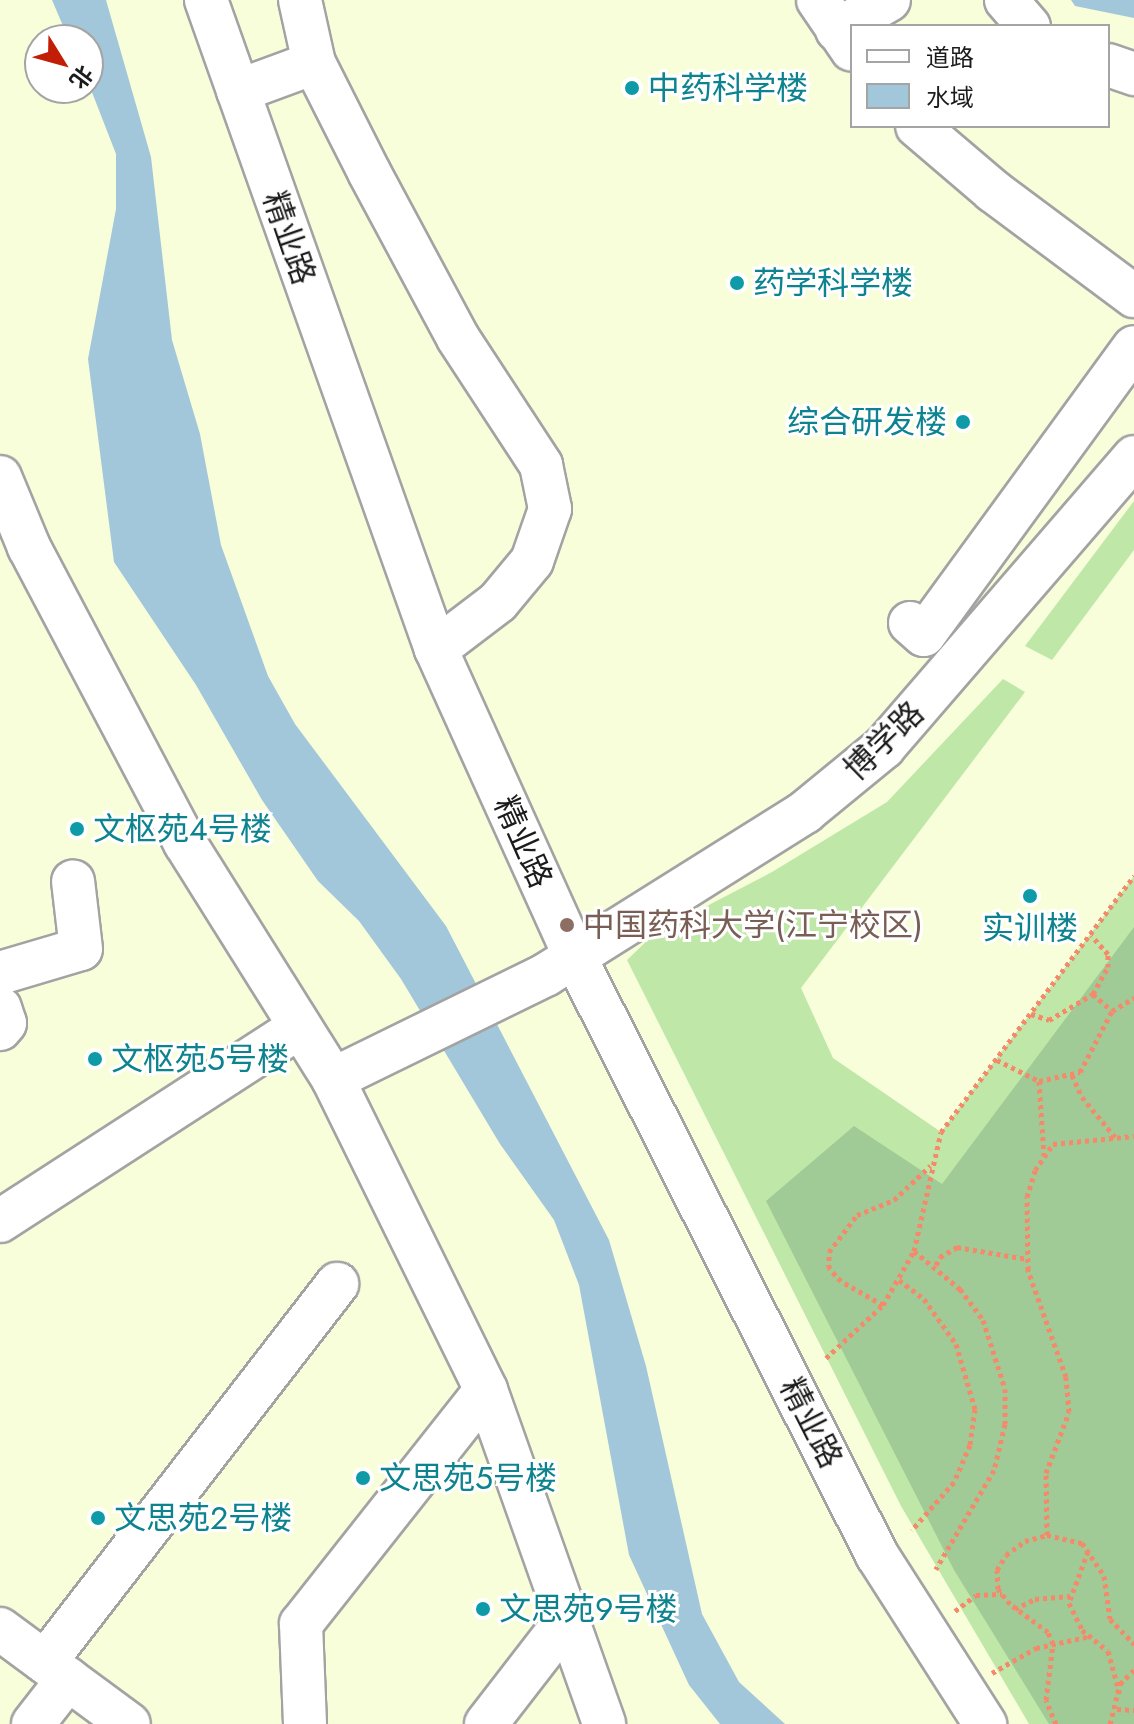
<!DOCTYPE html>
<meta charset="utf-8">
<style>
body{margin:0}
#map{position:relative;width:1134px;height:1724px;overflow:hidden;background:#edebe1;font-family:Jost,"Noto Sans SC",sans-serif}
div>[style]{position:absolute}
.education>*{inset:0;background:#f9feda}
.grass>*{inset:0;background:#bfe7a8}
.forest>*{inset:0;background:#a0cb97}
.water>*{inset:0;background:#a3c7da}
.path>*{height:5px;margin-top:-2.5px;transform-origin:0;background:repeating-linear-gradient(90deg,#f5896a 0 4px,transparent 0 8px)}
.roads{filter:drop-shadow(2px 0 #a3a3a3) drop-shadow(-2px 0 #a3a3a3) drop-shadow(0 2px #a3a3a3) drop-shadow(0 -2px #a3a3a3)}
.minor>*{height:42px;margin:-21px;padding:0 21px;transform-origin:21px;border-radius:21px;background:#fff}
.dots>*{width:22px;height:22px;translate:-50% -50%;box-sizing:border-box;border:4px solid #fff;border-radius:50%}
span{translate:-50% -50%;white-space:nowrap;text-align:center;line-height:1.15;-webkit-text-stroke:6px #fff;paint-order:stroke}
.culture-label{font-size:32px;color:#0d838f}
.left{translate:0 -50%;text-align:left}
.right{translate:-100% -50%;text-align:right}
.street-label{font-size:32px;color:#1c1c1c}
.education-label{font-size:32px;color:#785e54}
.legend{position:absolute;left:850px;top:24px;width:260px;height:104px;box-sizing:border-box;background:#fff;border:2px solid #a4a4a4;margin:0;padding:10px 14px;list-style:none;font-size:24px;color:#1c1c1c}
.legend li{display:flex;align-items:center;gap:16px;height:40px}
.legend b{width:40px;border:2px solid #a4a4a4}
.north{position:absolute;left:24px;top:24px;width:80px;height:80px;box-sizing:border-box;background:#fff;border:2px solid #a4a4a4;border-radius:50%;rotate:127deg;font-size:22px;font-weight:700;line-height:32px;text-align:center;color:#1c1c1c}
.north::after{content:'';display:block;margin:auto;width:28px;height:36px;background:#c21d06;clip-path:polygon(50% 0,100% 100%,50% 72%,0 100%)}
</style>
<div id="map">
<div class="education">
<i style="clip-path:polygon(evenodd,0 0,1134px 0,1134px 1724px,0 1724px,0 0,852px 26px,1108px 26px,1108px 126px,852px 126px,852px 26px,0 0,40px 40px,88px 40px,88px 88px,40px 88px,40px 40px)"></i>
</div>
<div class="grass">
<i style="clip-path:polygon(1134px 501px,1134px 550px,1052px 660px,1025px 646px)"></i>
<i style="clip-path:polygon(1003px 679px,1025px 692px,801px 988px,833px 1058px,941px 1132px,1134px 876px,1134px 1724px,1029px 1724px,901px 1506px,627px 960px,655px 933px,772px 872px,887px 802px)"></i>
</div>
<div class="forest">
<i style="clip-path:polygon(1134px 927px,1134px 1724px,1049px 1724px,954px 1570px,766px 1201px,854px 1126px,942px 1184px)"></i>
</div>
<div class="water">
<i style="clip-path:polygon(52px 0,106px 0,151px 157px,172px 340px,200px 434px,221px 545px,268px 676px,295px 724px,446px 926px,609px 1240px,646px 1366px,702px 1614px,739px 1682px,785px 1724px,720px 1724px,689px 1685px,629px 1555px,579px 1285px,554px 1220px,500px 1144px,401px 979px,359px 921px,318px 881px,262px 800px,196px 685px,114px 562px,88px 359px,116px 209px,116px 154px,88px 82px,88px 40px,69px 40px)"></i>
<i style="clip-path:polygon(1071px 0,1134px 0,1134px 18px,1075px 6px)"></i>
</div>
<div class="path">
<i style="left:1093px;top:994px;width:25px;rotate:42deg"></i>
<i style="left:1031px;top:1014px;width:19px;rotate:18deg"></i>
<i style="left:1049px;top:1020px;width:51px;rotate:-30.6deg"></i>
<i style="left:1093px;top:994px;width:31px;rotate:-61deg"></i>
<i style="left:1108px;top:967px;width:13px;rotate:-90deg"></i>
<i style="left:1108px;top:954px;width:25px;rotate:-132deg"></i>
<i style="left:997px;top:1060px;width:47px;rotate:26.6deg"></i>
<i style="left:1039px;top:1081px;width:42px;rotate:-12.4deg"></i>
<i style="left:1080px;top:1072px;width:69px;rotate:-62.3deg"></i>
<i style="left:1112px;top:1011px;width:26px;rotate:-31deg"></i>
<i style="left:1072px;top:1075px;width:24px;rotate:66deg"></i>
<i style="left:1082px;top:1097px;width:52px;rotate:50.5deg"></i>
<i style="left:1039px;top:1081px;width:75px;rotate:86.2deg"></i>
<i style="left:914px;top:1251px;width:122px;rotate:-77.2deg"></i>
<i style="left:941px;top:1132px;width:321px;rotate:-53deg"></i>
<i style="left:936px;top:1265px;width:9px;rotate:-63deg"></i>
<i style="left:940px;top:1257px;width:20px;rotate:-30deg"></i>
<i style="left:957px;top:1247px;width:71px;rotate:9.7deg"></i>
<i style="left:899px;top:1280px;width:31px;rotate:37deg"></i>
<i style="left:924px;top:1299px;width:55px;rotate:54.6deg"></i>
<i style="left:956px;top:1344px;width:68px;rotate:73.7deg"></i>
<i style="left:975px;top:1409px;width:36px;rotate:98deg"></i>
<i style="left:970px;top:1445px;width:40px;rotate:113.4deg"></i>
<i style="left:954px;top:1482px;width:64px;rotate:131.2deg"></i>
<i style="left:883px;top:1305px;width:48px;rotate:-150.3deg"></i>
<i style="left:841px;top:1281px;width:18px;rotate:-133deg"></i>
<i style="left:829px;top:1268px;width:16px;rotate:-90deg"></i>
<i style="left:829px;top:1252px;width:46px;rotate:-52.9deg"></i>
<i style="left:857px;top:1215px;width:40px;rotate:-22deg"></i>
<i style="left:894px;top:1200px;width:50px;rotate:-43.4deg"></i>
<i style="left:826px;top:1358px;width:78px;rotate:-42.9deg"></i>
<i style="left:883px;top:1305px;width:62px;rotate:-60.1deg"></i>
<i style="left:914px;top:1251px;width:60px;rotate:39.6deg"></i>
<i style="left:960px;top:1289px;width:39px;rotate:53deg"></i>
<i style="left:983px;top:1320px;width:72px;rotate:72.3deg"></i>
<i style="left:1005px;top:1389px;width:35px;rotate:90deg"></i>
<i style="left:1005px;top:1424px;width:47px;rotate:103.4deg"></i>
<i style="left:994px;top:1470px;width:115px;rotate:120.4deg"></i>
<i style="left:1047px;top:1535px;width:36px;rotate:13deg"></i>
<i style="left:1082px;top:1543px;width:40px;rotate:56deg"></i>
<i style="left:1104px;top:1576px;width:43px;rotate:82.1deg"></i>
<i style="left:1110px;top:1619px;width:35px;rotate:46deg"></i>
<i style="left:1088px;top:1551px;width:55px;rotate:110.1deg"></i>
<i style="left:1069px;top:1603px;width:30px;rotate:64deg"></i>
<i style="left:1082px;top:1630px;width:33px;rotate:39deg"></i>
<i style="left:1108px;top:1651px;width:46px;rotate:74.7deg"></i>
<i style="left:1015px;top:1609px;width:22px;rotate:-27deg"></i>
<i style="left:1035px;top:1599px;width:35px;rotate:-5deg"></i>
<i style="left:955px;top:1611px;width:26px;rotate:-37deg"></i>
<i style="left:976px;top:1595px;width:26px;rotate:-2deg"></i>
<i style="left:992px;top:1673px;width:51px;rotate:-29.6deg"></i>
<i style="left:1036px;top:1648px;width:55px;rotate:-12.5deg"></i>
<i style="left:1117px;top:1709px;width:17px;rotate:3deg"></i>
<i style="left:1056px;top:1724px;width:26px;rotate:-113deg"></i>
<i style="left:1046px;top:1700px;width:56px;rotate:-82.9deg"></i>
<i style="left:1053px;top:1644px;width:13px;rotate:-113deg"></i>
<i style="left:1048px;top:1632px;width:47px;rotate:-143.6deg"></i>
<i style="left:1010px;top:1604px;width:19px;rotate:-129deg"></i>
<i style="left:998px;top:1589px;width:19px;rotate:-93deg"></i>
<i style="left:997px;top:1570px;width:17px;rotate:-59deg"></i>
<i style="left:1006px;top:1555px;width:24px;rotate:-36deg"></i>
<i style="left:1025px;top:1541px;width:23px;rotate:-15deg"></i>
<i style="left:1047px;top:1535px;width:62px;rotate:-90.9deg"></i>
<i style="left:1046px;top:1473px;width:65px;rotate:-69.3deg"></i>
<i style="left:1069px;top:1412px;width:35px;rotate:-95deg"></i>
<i style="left:1066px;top:1377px;width:114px;rotate:-109.6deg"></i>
<i style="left:1028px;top:1270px;width:73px;rotate:-90.8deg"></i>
<i style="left:1027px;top:1197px;width:28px;rotate:-73deg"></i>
<i style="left:1035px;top:1170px;width:32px;rotate:-55deg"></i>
<i style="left:1053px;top:1144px;width:81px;rotate:-5.6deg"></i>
<i style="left:1110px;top:1724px;width:41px;rotate:-76deg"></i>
<i style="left:1120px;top:1684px;width:20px;rotate:-45deg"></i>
</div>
<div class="roads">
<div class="minor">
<i style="left:206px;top:0;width:689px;rotate:70.49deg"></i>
<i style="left:436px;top:649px;width:338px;rotate:65.7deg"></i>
<i style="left:575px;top:957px;width:670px;rotate:63.21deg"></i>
<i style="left:877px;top:1555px;width:201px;rotate:57.4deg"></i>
<i style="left:300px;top:0;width:65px;rotate:77.5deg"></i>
<i style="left:314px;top:63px;width:122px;rotate:63.2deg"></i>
<i style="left:369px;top:172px;width:188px;rotate:61.8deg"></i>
<i style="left:458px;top:338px;width:152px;rotate:56.8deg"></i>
<i style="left:541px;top:465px;width:45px;rotate:78.4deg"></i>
<i style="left:550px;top:509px;width:55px;rotate:109.1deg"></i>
<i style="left:532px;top:561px;width:53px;rotate:129.7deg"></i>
<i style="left:498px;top:602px;width:78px;rotate:142.8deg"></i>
<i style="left:818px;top:0;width:60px;rotate:55.8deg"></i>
<i style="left:1006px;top:0;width:35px;rotate:49deg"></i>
<i style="left:837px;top:30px;width:60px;rotate:-30deg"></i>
<i style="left:1108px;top:65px;width:28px;rotate:19deg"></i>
<i style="left:238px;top:91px;width:81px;rotate:-20.2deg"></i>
<i style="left:917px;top:126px;width:100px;rotate:40.5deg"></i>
<i style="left:993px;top:191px;width:176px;rotate:36.7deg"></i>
<i style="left:0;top:477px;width:76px;rotate:67.5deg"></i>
<i style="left:29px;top:547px;width:335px;rotate:62.2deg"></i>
<i style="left:185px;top:843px;width:279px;rotate:57.9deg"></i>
<i style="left:333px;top:1079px;width:347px;rotate:63.8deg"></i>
<i style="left:486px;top:1390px;width:354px;rotate:70.5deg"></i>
<i style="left:910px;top:623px;width:18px;rotate:41deg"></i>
<i style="left:924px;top:635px;width:356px;rotate:-53.9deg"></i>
<i style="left:0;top:973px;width:84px;rotate:-16.5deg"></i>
<i style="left:81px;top:949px;width:68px;rotate:-96.7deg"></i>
<i style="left:0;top:1008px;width:16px;rotate:72deg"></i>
<i style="left:5px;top:1023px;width:8px;rotate:130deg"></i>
<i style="left:333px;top:1079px;width:238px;rotate:-26.1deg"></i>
<i style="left:547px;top:974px;width:305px;rotate:-32.1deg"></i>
<i style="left:805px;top:812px;width:102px;rotate:-39.4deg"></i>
<i style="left:884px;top:747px;width:383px;rotate:-49.2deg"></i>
<i style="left:0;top:1221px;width:357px;rotate:-32.9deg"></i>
<i style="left:0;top:1629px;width:160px;rotate:36.4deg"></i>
<i style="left:45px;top:1662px;width:478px;rotate:-52.3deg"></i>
<i style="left:33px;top:1724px;width:57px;rotate:-52.1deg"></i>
<i style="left:305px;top:1724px;width:100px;rotate:-92.3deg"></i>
<i style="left:301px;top:1624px;width:298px;rotate:-51.7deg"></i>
<i style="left:486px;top:1724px;width:134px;rotate:-52.3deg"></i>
</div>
</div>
<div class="dots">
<i style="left:632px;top:88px;background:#0f9aa8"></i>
<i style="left:737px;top:283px;background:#0f9aa8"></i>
<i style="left:963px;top:422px;background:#0f9aa8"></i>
<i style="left:77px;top:829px;background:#0f9aa8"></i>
<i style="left:1030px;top:896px;background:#0f9aa8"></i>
<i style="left:567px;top:925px;background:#8d6e63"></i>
<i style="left:95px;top:1059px;background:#0f9aa8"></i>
<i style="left:363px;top:1478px;background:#0f9aa8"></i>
<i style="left:98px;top:1518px;background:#0f9aa8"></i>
<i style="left:483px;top:1609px;background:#0f9aa8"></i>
</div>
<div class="culture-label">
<span class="left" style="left:648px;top:88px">中药科学楼</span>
<span class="left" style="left:753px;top:283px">药学科学楼</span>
<span class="right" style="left:947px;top:422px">综合研发楼</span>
<span class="left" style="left:93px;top:829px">文枢苑4号楼</span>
<span style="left:1030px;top:928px">实训楼</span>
<span class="left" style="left:111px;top:1059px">文枢苑5号楼</span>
<span class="left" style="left:379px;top:1478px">文思苑5号楼</span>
<span class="left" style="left:114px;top:1518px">文思苑2号楼</span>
<span class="left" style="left:499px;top:1609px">文思苑9号楼</span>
</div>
<div class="street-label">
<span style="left:289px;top:238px;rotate:71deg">精业路</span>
<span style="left:884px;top:741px;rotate:-44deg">博学路</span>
<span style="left:523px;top:842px;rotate:66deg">精业路</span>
<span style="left:811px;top:1423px;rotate:63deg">精业路</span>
</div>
<div class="education-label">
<span class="left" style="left:583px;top:925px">中国药科大学(江宁校区)</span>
</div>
<ul class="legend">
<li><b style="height:10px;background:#fff"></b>道路</li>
<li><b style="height:22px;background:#a3c7da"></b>水域</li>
</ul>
<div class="north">北</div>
</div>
